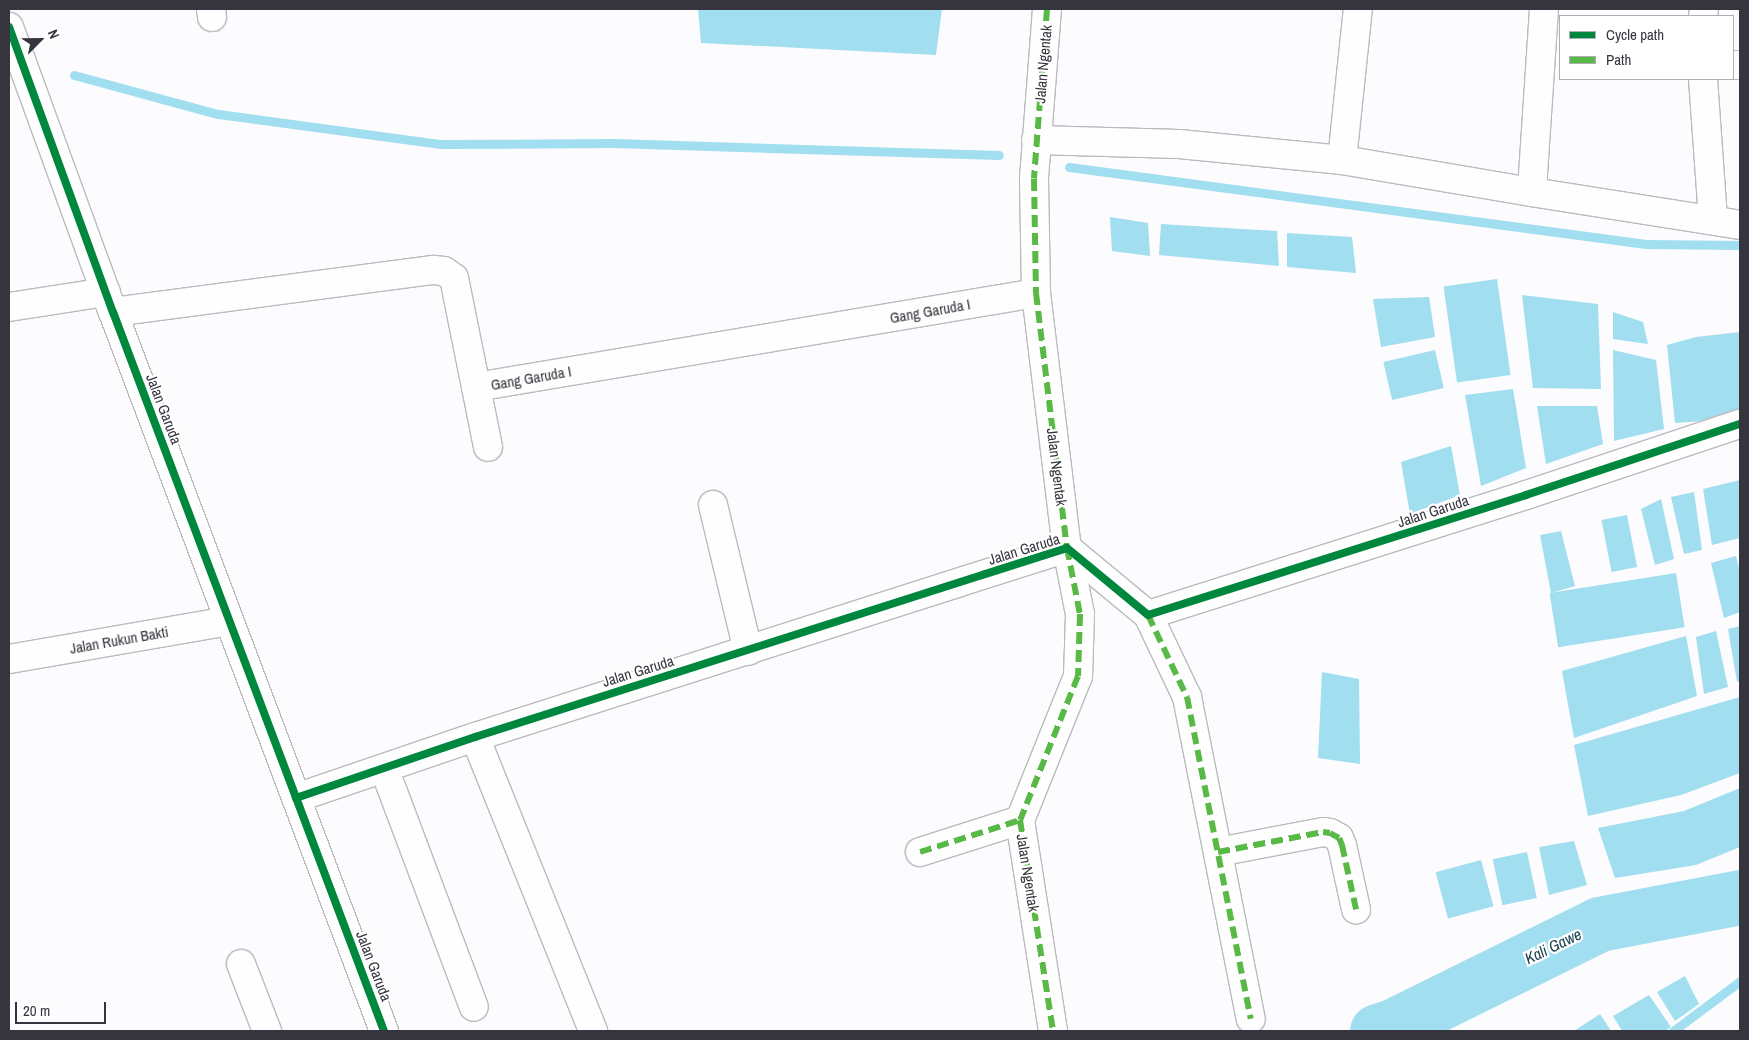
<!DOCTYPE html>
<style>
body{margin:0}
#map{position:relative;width:1749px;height:1040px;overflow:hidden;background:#fcfbfe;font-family:"Archivo Narrow",sans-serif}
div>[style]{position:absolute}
.water>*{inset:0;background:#a0def0;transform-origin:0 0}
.stream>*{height:9px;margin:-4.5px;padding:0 4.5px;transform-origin:4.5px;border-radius:4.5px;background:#a0def0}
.river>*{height:55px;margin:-27.5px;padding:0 27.5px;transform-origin:27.5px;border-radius:27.5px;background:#a0def0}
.roads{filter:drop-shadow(1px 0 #bbbabf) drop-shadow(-1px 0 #bbbabf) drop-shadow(0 1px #bbbabf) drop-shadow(0 -1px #bbbabf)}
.minor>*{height:28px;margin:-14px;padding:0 14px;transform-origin:14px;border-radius:14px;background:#fffeff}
.quiet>*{height:6px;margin-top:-3px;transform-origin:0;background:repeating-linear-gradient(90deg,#58b947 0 12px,transparent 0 18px)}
.cycleway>*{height:8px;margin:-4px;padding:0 4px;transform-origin:4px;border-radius:4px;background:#00873e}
span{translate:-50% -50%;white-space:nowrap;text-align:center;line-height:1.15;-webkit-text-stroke:4.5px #fff;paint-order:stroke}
.street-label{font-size:15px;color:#36353e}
.water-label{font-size:16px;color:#1b434e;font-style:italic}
.frame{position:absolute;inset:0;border:10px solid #36353e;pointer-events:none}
.legend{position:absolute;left:1559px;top:15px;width:175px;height:65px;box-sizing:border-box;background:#fff;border:1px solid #afaeb2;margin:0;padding:6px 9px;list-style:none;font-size:15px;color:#36353e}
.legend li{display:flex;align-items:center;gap:10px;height:25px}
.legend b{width:25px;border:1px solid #afaeb2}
.north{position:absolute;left:15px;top:15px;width:50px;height:50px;-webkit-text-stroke:4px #fff;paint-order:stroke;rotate:67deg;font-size:14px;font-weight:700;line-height:20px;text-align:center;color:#36353e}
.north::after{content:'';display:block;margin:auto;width:18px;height:22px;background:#36353e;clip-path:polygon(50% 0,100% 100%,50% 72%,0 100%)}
.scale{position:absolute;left:15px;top:1002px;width:91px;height:22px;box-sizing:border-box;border:2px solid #36353e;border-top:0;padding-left:6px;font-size:15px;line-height:18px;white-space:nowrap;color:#36353e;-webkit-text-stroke:4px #fff;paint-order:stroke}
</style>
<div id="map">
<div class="water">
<i style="clip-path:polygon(698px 9px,942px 9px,936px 55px,701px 43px)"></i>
<i style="clip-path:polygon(1110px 217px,1148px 223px,1150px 256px,1112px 251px)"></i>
<i style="clip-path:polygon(1161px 224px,1277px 231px,1279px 266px,1159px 255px)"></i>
<i style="clip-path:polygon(1287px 233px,1352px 237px,1356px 273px,1287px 267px)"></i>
<i style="left:1497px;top:279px;width:97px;height:54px;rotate:82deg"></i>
<i style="clip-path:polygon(1522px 295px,1598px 304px,1601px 389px,1533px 388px)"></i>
<i style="clip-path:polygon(1429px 297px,1435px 337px,1381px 347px,1373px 299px)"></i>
<i style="clip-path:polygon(1613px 312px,1643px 322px,1648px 344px,1613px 339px)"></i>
<i style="clip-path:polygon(1740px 332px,1740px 416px,1732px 419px,1675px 423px,1667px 345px,1696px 337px)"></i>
<i style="left:1435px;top:350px;width:39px;height:53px;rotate:77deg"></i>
<i style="clip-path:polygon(1613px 350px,1656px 360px,1664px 429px,1614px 441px)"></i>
<i style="clip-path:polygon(1513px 389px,1526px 468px,1481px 486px,1465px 395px)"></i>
<i style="clip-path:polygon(1537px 406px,1597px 406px,1603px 444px,1546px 464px)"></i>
<i style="clip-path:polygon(1451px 446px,1460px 495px,1410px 514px,1401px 462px)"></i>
<i style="clip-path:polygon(1740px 480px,1740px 538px,1712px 545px,1703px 489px)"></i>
<i style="clip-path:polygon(1694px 492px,1702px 550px,1684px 554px,1671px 497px)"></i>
<i style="clip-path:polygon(1661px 499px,1674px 559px,1655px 565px,1641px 509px)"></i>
<i style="left:1627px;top:515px;width:53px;height:26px;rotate:79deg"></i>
<i style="clip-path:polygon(1561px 531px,1575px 586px,1551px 593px,1540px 535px)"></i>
<i style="clip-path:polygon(1736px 556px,1740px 572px,1740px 612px,1724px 618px,1711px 563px)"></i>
<i style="left:1676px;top:573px;width:55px;height:128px;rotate:81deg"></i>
<i style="clip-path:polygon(1740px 626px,1740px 681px,1737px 682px,1728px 629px)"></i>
<i style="clip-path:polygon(1716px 631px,1728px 687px,1704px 694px,1696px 637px)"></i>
<i style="clip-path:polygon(1686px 636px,1697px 696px,1574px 738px,1562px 671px)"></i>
<i style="clip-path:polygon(1322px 672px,1359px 679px,1360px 764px,1318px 758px)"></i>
<i style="clip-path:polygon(1740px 697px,1740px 773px,1681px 795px,1588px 816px,1574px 745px)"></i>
<i style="clip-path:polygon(1740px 788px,1740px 847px,1696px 865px,1615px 878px,1598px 828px,1684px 811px)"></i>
<i style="clip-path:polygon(1574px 841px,1587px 885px,1549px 895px,1539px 847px)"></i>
<i style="left:1527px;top:852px;width:47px;height:35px;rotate:78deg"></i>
<i style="left:1481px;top:860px;width:48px;height:47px;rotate:75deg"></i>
<i style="clip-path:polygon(1685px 976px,1699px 1004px,1675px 1021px,1657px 992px)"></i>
<i style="clip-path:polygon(1649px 995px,1671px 1027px,1665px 1031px,1622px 1031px,1613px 1016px)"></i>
<i style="clip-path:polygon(1600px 1014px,1611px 1031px,1574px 1031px)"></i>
</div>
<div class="stream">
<i style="left:74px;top:75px;width:149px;rotate:15.2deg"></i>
<i style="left:218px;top:114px;width:225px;rotate:7.7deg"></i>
<i style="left:441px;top:144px;width:173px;rotate:-0.3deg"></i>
<i style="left:614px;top:143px;width:385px;rotate:1.8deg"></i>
<i style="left:1069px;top:167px;width:582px;rotate:7.6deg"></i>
<i style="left:1646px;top:244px;width:94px;rotate:0.6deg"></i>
<i style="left:1673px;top:1031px;width:84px;rotate:-36.7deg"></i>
</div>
<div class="river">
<i style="left:1377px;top:1031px;width:17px;rotate:-17deg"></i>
<i style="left:1393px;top:1026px;width:230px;rotate:-26.3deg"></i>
<i style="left:1599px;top:924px;width:144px;rotate:-10.8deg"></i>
</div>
<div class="roads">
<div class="minor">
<i style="left:211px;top:9px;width:8px;rotate:83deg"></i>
<i style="left:1047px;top:9px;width:170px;rotate:94.4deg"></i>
<i style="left:1034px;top:179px;width:114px;rotate:89deg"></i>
<i style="left:1036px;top:293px;width:257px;rotate:83.1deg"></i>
<i style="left:1067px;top:548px;width:67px;rotate:78.9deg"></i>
<i style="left:1080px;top:614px;width:62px;rotate:91.8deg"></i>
<i style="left:1078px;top:676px;width:155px;rotate:111.9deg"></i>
<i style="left:1020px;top:820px;width:214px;rotate:81.1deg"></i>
<i style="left:1544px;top:9px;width:183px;rotate:93.8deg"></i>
<i style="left:1532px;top:192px;width:211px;rotate:9deg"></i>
<i style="left:1703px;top:16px;width:7px;rotate:-82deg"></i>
<i style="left:9px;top:27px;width:303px;rotate:70deg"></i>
<i style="left:113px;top:312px;width:768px;rotate:69.35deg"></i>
<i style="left:1733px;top:65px;width:7px"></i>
<i style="left:1703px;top:79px;width:141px;rotate:85.9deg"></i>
<i style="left:1036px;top:140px;width:143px;rotate:1.6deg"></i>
<i style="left:1179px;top:144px;width:164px;rotate:5.6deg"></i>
<i style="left:1342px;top:160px;width:193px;rotate:9.6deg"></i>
<i style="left:1342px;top:160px;width:152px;rotate:-84deg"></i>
<i style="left:9px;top:307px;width:98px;rotate:-8.8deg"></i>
<i style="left:113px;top:312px;width:323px;rotate:-7.5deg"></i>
<i style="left:433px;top:270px;width:11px;rotate:5deg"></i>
<i style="left:444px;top:271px;width:12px;rotate:35deg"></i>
<i style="left:454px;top:278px;width:111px;rotate:78.6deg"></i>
<i style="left:476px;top:387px;width:568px;rotate:-9.53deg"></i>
<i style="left:476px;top:387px;width:61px;rotate:78.7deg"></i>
<i style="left:713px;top:505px;width:150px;rotate:76.5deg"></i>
<i style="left:1148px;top:615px;width:91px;rotate:64.6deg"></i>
<i style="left:1187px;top:697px;width:328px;rotate:78.8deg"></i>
<i style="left:9px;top:659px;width:223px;rotate:-9.8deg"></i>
<i style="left:475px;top:737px;width:317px;rotate:68.1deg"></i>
<i style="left:384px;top:768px;width:255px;rotate:69.4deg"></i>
<i style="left:296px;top:798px;width:189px;rotate:-18.8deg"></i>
<i style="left:475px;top:737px;width:621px;rotate:-17.71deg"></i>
<i style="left:1067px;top:548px;width:105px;rotate:39.6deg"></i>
<i style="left:1148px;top:615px;width:397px;rotate:-17.6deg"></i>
<i style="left:1526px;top:495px;width:225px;rotate:-18.4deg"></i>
<i style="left:920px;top:852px;width:105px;rotate:-17.7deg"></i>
<i style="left:1218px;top:852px;width:107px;rotate:-10.8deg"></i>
<i style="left:1323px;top:832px;width:7px;rotate:8deg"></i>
<i style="left:1330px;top:833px;width:10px;rotate:29deg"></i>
<i style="left:1339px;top:838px;width:8px;rotate:67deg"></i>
<i style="left:1342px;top:845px;width:66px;rotate:77.7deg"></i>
<i style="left:241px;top:964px;width:72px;rotate:68.8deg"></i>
</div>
</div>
<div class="quiet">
<i style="left:1047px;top:9px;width:170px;rotate:94.4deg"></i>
<i style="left:1034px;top:179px;width:114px;rotate:89deg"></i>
<i style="left:1036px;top:293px;width:257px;rotate:83.1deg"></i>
<i style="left:1067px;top:548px;width:67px;rotate:78.9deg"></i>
<i style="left:1080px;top:614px;width:62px;rotate:91.8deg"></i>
<i style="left:1078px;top:676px;width:155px;rotate:111.9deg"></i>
<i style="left:1020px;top:820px;width:214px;rotate:81.1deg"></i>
<i style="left:1148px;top:615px;width:91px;rotate:64.6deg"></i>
<i style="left:1187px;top:697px;width:328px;rotate:78.8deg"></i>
<i style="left:920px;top:852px;width:105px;rotate:-17.7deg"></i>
<i style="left:1218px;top:852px;width:107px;rotate:-10.8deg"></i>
<i style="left:1323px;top:832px;width:7px;rotate:8deg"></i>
<i style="left:1330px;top:833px;width:10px;rotate:29deg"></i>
<i style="left:1339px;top:838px;width:8px;rotate:67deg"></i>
<i style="left:1342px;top:845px;width:66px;rotate:77.7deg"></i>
</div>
<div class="cycleway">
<i style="left:9px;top:27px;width:303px;rotate:70deg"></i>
<i style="left:113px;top:312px;width:768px;rotate:69.35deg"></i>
<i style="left:296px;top:798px;width:189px;rotate:-18.8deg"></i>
<i style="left:475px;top:737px;width:621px;rotate:-17.71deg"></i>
<i style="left:1067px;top:548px;width:105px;rotate:39.6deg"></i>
<i style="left:1148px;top:615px;width:397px;rotate:-17.6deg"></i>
<i style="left:1526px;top:495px;width:225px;rotate:-18.4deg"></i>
</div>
<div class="street-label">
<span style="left:1043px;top:64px;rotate:-85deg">Jalan Ngentak</span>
<span style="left:930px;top:311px;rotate:-10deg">Gang Garuda I</span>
<span style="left:531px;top:378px;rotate:-10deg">Gang Garuda I</span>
<span style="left:164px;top:409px;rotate:69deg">Jalan Garuda</span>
<span style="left:1057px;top:467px;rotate:83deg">Jalan Ngentak</span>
<span style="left:1433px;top:511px;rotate:-18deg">Jalan Garuda</span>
<span style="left:1024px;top:549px;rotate:-17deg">Jalan Garuda</span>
<span style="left:119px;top:640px;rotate:-10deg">Jalan Rukun Bakti</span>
<span style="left:638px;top:671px;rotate:-17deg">Jalan Garuda</span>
<span style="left:1028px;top:873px;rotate:81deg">Jalan Ngentak</span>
<span style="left:374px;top:966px;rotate:69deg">Jalan Garuda</span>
</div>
<div class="water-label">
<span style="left:1553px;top:946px;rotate:-26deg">Kali Gawe</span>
</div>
<div class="frame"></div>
<ul class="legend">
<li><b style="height:6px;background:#00873e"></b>Cycle path</li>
<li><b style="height:6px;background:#58b947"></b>Path</li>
</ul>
<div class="north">N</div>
<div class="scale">20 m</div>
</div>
